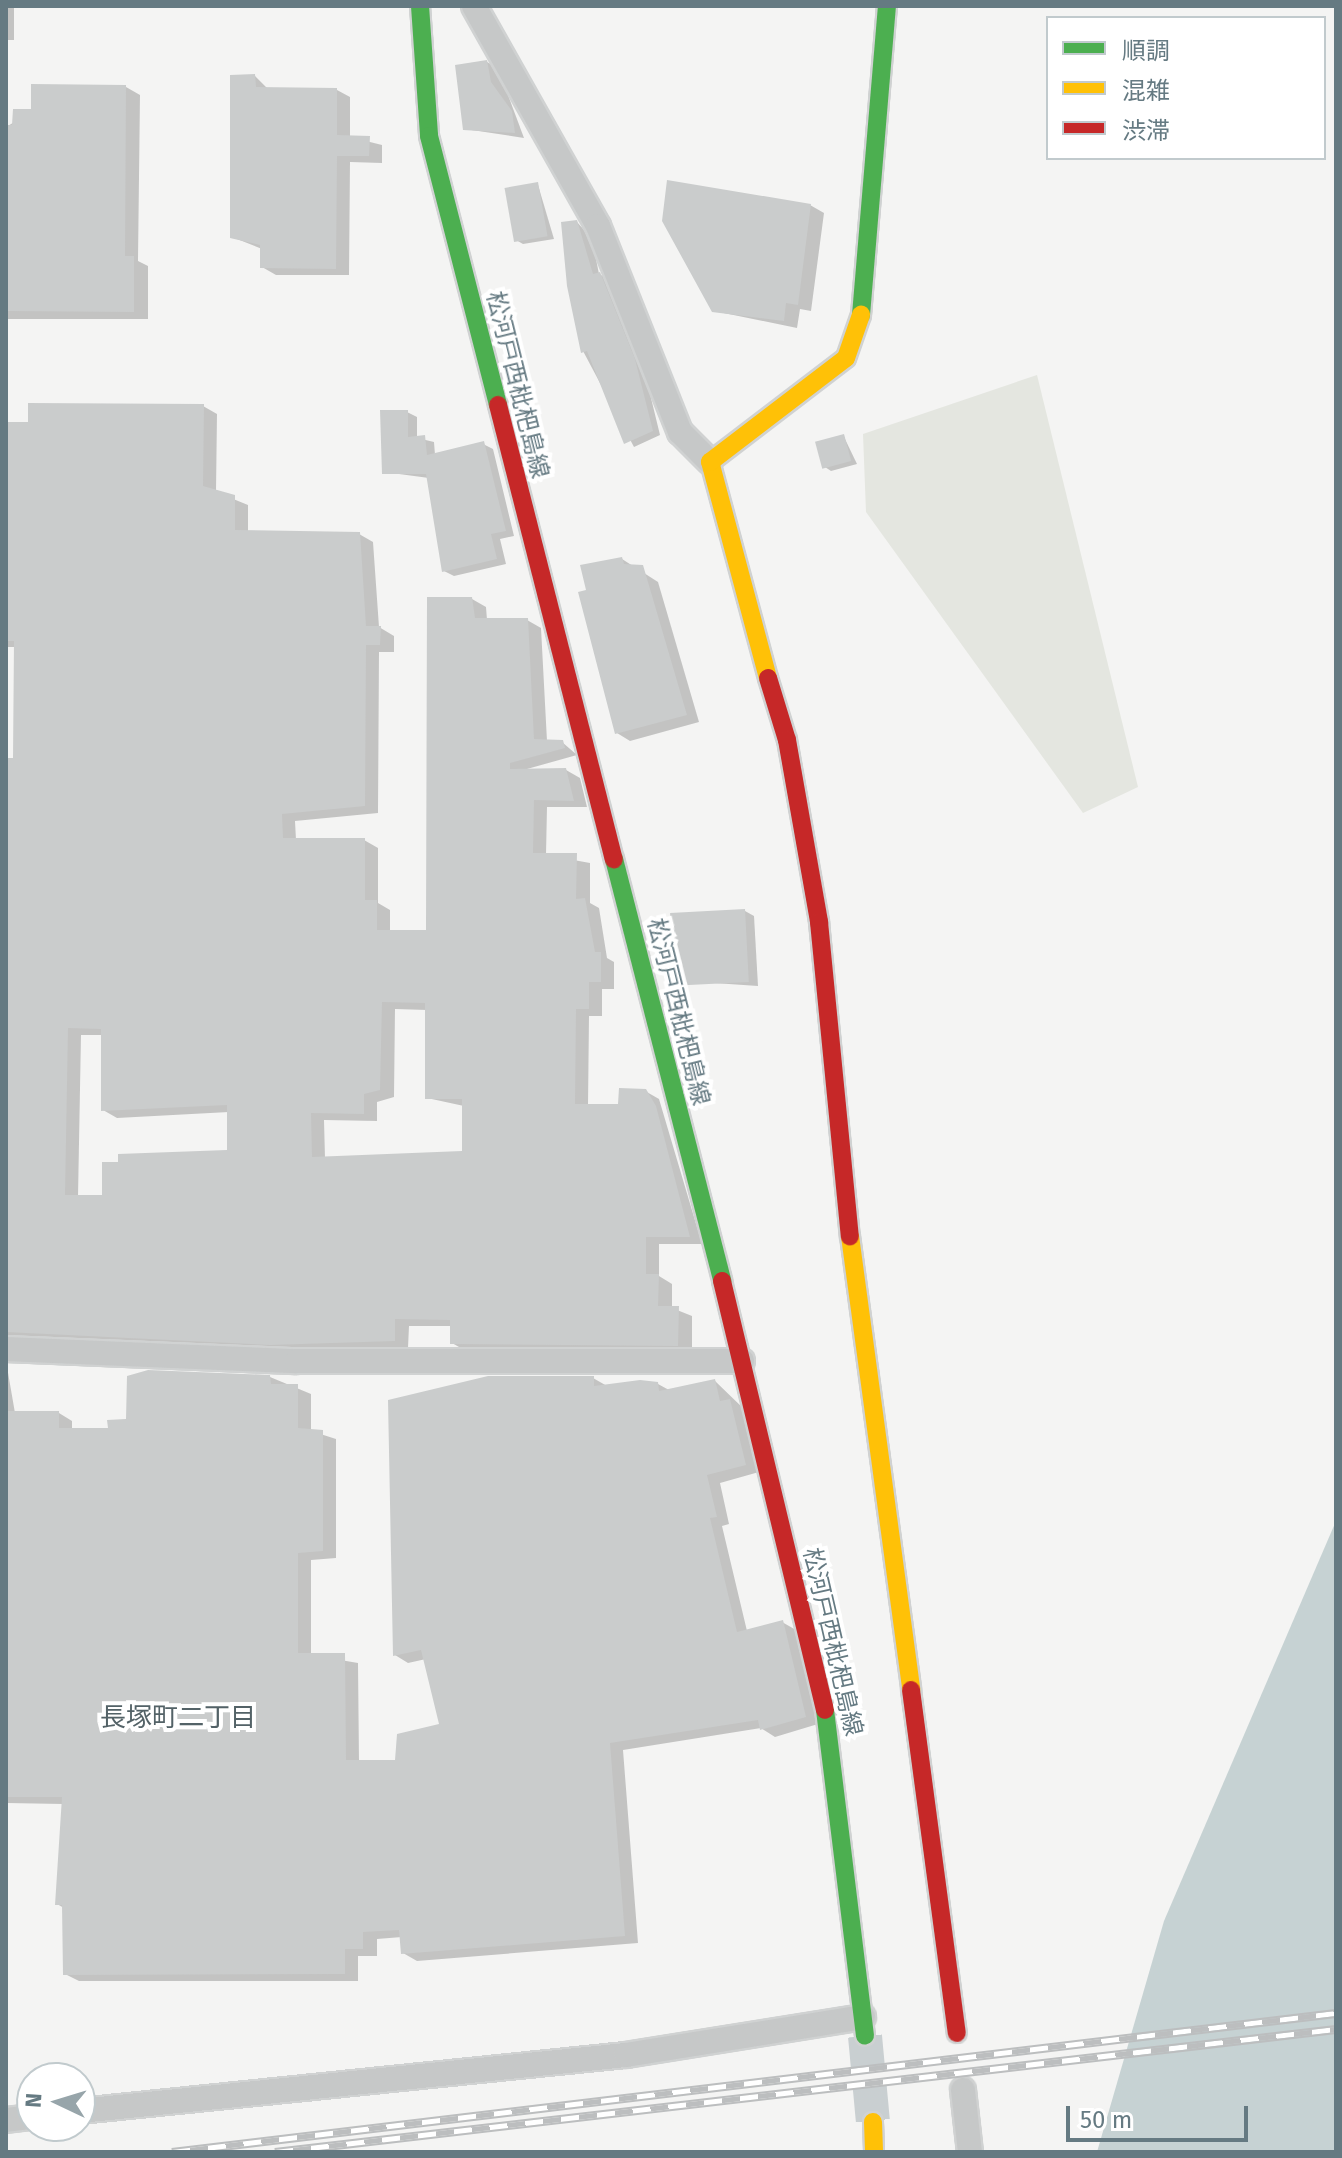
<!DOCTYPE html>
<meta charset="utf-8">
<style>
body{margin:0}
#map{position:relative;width:1342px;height:2158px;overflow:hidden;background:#f4f4f3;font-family:"Fira Sans","Noto Sans JP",sans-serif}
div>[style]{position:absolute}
.green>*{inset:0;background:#e4e6e0}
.water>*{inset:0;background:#c6d2d3}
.shadow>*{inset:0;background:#0003;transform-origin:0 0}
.building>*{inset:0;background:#cacccc;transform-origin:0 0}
.secondary-tunnel>*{height:34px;margin-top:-17px;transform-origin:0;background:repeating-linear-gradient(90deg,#c9cfd1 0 34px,transparent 0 51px)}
.roads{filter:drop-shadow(2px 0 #d0d2d2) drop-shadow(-2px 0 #d0d2d2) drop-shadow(0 2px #d0d2d2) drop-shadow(0 -2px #d0d2d2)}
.street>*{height:24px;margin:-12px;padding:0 12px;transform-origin:12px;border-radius:12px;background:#c6c8c8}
.fast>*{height:18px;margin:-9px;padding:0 9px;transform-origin:9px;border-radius:9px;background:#4caf50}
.slow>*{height:18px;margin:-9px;padding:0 9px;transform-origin:9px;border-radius:9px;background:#ffc107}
.jam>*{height:18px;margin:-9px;padding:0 9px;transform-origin:9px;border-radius:9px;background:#c62828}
.rail>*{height:9px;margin-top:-4.5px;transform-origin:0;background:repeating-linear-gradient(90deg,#fff 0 18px,#bcbebf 0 36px);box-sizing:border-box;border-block:2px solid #bcbebf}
span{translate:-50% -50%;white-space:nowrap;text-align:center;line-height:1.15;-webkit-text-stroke:8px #fff;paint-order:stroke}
.street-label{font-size:24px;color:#657a82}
.neighbourhood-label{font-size:26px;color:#536267}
.frame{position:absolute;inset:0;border:8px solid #657a82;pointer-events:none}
.legend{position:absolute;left:1046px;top:16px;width:280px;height:144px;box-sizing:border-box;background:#fff;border:2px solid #c1cacd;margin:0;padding:10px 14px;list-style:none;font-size:24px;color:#657a82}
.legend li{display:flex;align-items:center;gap:16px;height:40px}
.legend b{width:40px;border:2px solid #c1cacd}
.north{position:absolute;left:16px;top:2062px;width:80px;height:80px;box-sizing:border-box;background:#fff;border:2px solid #c1cacd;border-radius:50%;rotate:274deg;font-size:22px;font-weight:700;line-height:32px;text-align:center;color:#657a82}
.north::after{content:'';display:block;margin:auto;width:28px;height:36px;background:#97a5aa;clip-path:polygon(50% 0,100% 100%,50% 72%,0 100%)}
.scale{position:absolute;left:1066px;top:2106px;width:182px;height:36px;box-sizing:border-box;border:4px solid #657a82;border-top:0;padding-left:10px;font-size:24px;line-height:28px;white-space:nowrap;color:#657a82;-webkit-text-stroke:6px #fff;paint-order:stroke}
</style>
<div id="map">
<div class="green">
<i style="clip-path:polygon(1037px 375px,1138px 787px,1083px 813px,866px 512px,863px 434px)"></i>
</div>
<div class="water">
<i style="clip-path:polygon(1336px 1521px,1336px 2152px,1097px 2152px,1164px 1921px)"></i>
</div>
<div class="shadow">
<i style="left:6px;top:6px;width:8px;height:34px"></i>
<i style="clip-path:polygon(487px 62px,498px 68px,524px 138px,465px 129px)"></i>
<i style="clip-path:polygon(255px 76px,268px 89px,337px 90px,350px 97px,350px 137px,382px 145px,382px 163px,350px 162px,349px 275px,276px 275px,262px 267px,262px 249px,232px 237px)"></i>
<i style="clip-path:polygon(126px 87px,140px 95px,138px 261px,148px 266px,148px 319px,6px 319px,6px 127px,33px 111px)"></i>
<i style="clip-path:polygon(538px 185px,554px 239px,523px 244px,516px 240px)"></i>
<i style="clip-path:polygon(810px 205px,824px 213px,811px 311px,800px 309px,797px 328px,714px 311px)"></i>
<i style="clip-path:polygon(577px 222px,592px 239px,599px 274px,608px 279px,643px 365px,660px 435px,634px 447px,583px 351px)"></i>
<i style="clip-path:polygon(evenodd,203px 406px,217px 414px,216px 492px,248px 505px,248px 533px,359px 534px,373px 542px,379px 627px,394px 636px,394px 652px,379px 652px,378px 813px,295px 821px,296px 840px,364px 840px,378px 848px,378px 903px,390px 910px,390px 932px,428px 932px,472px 599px,486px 607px,487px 620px,527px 620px,541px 628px,547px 741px,562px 742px,577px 755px,527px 769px,566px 770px,580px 778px,587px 807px,547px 807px,546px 855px,590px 863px,590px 903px,599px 908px,607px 958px,614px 962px,614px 989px,602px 989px,602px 1016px,589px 1016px,588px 1106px,619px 1106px,645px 1091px,659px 1099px,702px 1244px,659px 1244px,659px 1276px,672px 1284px,672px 1308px,692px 1316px,692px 1353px,466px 1351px,452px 1343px,452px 1326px,409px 1326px,408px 1348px,6px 1354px,6px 760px,15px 760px,16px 647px,6px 647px,6px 424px,203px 406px,395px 1009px,427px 1010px,427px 1098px,464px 1106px,464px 1153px,325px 1158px,324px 1120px,377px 1121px,377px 1102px,394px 1097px,395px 1009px,203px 406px,81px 1035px,103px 1035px,103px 1110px,117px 1118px,229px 1112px,229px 1151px,104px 1197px,78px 1197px,81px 1035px)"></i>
<i style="clip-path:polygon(407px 412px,417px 417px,417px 438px,434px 442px,435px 455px,483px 444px,493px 449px,514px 536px,500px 539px,506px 564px,454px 576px,444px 571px,429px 478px,384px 472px)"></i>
<i style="clip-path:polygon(844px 437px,857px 464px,831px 471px,825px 467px)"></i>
<i style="clip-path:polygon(622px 559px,658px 582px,699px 722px,630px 741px,617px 733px)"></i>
<i style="clip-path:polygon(745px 911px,754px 916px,758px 986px,670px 980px)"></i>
<i style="clip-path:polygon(6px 1361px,15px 1413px,59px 1413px,72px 1421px,72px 1430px,110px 1430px,270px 1377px,311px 1394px,311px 1431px,336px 1439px,336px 1558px,311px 1560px,311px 1655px,358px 1663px,359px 1762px,397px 1762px,442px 1726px,426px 1659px,408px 1663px,395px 1655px,593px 1378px,607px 1386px,658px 1384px,669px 1390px,715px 1381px,744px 1409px,759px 1472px,720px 1483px,729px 1524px,722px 1526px,747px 1631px,782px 1622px,796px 1630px,818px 1724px,775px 1737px,761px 1728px,623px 1750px,638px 1943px,417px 1961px,403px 1953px,402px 1937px,377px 1939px,377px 1956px,358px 1956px,358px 1981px,79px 1981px,65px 1974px,64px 1908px,57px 1904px,63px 1804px,6px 1803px)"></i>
</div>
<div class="building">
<i style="clip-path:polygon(487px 60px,491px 82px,512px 111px,515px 133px,463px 130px,455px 65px)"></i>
<i style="clip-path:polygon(255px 74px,256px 87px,337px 88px,337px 135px,370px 136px,369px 156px,337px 156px,336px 269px,260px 268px,260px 245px,230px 238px,230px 75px)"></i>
<i style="clip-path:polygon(31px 84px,126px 85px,125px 256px,134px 256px,134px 312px,6px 311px,6px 125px,12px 125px,13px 109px,31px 109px)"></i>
<i style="clip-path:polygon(667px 180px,811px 204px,798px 305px,786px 303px,784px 321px,712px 312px,662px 221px)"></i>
<i style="left:538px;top:182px;width:55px;height:34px;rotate:80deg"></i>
<i style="clip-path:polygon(577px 220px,593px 274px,600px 272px,635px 359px,653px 431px,624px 444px,587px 351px,581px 353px,567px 286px,561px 222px)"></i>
<i style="clip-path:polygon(evenodd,28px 403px,204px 404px,203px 486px,235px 495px,235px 530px,360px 532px,366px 626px,381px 626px,380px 645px,366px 645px,365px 806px,282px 814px,283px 838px,365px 838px,365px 900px,377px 900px,377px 930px,426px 930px,427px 597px,472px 597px,475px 618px,528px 618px,534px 739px,563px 740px,565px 748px,510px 763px,510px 769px,566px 768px,574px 801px,534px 800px,533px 853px,577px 853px,576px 899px,585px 898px,595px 952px,601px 952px,601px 982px,589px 982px,589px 1009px,576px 1009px,575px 1104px,618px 1104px,619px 1088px,646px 1089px,656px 1106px,690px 1237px,646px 1237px,646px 1274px,659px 1274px,658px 1306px,679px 1306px,678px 1346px,450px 1344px,450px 1320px,395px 1319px,395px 1341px,270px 1345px,6px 1332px,6px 758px,13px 758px,14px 641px,6px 641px,6px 422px,28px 422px,28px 403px,382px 1002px,425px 1003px,425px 1099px,462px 1099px,462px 1151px,312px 1157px,311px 1113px,364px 1114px,364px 1094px,380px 1090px,382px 1002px,28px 403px,68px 1028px,101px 1029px,101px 1111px,227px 1105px,227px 1150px,118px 1154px,118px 1162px,102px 1162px,102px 1195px,65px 1195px,68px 1028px)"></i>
<i style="clip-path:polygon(380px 410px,408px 410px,408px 437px,425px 435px,427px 455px,484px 441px,506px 531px,491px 534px,497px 559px,442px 572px,426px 474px,382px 474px)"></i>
<i style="left:844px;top:434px;width:28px;height:30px;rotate:75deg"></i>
<i style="clip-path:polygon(622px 557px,624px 564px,643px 565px,687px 715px,615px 734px,578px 592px,586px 590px,580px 565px)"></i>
<i style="left:745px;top:909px;width:73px;height:75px;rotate:87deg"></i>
<i style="clip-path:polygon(148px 1370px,270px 1375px,271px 1384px,298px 1384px,298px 1428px,323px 1430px,323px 1551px,298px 1553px,298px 1653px,345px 1653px,346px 1760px,395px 1760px,397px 1734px,439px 1724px,421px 1650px,393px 1656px,388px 1400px,488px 1376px,594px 1376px,594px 1386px,640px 1380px,658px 1382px,659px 1391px,715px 1379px,720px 1401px,730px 1399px,746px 1465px,707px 1475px,717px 1517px,710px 1518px,737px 1632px,783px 1620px,806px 1717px,760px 1730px,758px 1720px,610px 1743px,625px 1936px,401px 1954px,399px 1930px,363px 1932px,363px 1949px,345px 1949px,345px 1974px,63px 1975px,62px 1905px,55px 1905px,62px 1797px,6px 1797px,6px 1411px,59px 1411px,59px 1428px,108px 1428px,107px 1420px,126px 1419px,127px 1376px)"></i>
</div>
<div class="secondary-tunnel">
<i style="left:865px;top:2036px;width:86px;rotate:84.7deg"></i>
</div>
<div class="roads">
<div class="street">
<i style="left:474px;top:6px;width:253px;rotate:60.6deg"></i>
<i style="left:598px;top:226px;width:222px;rotate:68.3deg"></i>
<i style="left:680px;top:432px;width:42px;rotate:45deg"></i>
<i style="left:6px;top:1349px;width:291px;rotate:2.4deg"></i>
<i style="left:297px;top:1361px;width:445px"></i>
<i style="left:963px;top:2090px;width:62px;rotate:83.6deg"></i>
<i style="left:80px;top:2111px;width:549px;rotate:-5.86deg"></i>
<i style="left:626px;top:2055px;width:240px;rotate:-9.1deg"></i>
<i style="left:6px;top:2120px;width:26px;rotate:-7deg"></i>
</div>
<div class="fast">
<i style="left:420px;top:6px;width:130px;rotate:86deg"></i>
<i style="left:429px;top:136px;width:278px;rotate:75.6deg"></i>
<i style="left:861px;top:315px;width:310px;rotate:-85.2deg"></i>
<i style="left:614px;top:859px;width:436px;rotate:75.6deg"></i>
<i style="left:825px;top:1710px;width:328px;rotate:83deg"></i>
</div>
<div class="slow">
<i style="left:768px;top:678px;width:224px;rotate:-105deg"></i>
<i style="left:710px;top:462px;width:171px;rotate:-37.4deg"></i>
<i style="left:846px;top:358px;width:46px;rotate:-70.8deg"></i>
<i style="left:850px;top:1236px;width:458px;rotate:82.3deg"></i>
<i style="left:873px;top:2122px;width:30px;rotate:88deg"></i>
</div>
<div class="jam">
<i style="left:498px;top:405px;width:469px;rotate:75.7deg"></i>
<i style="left:768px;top:678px;width:65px;rotate:73deg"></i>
<i style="left:787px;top:740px;width:185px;rotate:80deg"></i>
<i style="left:819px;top:922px;width:316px;rotate:84.4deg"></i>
<i style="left:722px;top:1281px;width:441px;rotate:76.5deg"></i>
<i style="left:911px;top:1690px;width:346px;rotate:82.4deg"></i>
</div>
</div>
<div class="rail">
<i style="left:172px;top:2152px;width:1172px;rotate:-6.81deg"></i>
<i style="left:275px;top:2152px;width:1068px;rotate:-6.61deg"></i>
</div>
<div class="street-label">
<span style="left:517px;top:385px;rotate:76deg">松河戸西枇杷島線</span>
<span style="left:678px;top:1012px;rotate:76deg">松河戸西枇杷島線</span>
<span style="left:832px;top:1642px;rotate:77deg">松河戸西枇杷島線</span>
</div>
<div class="neighbourhood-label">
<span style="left:178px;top:1718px">長塚町二丁目</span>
</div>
<div class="frame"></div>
<ul class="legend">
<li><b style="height:10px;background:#4caf50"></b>順調</li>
<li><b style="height:10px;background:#ffc107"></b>混雑</li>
<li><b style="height:10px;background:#c62828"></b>渋滞</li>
</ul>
<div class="north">N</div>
<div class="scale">50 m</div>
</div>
